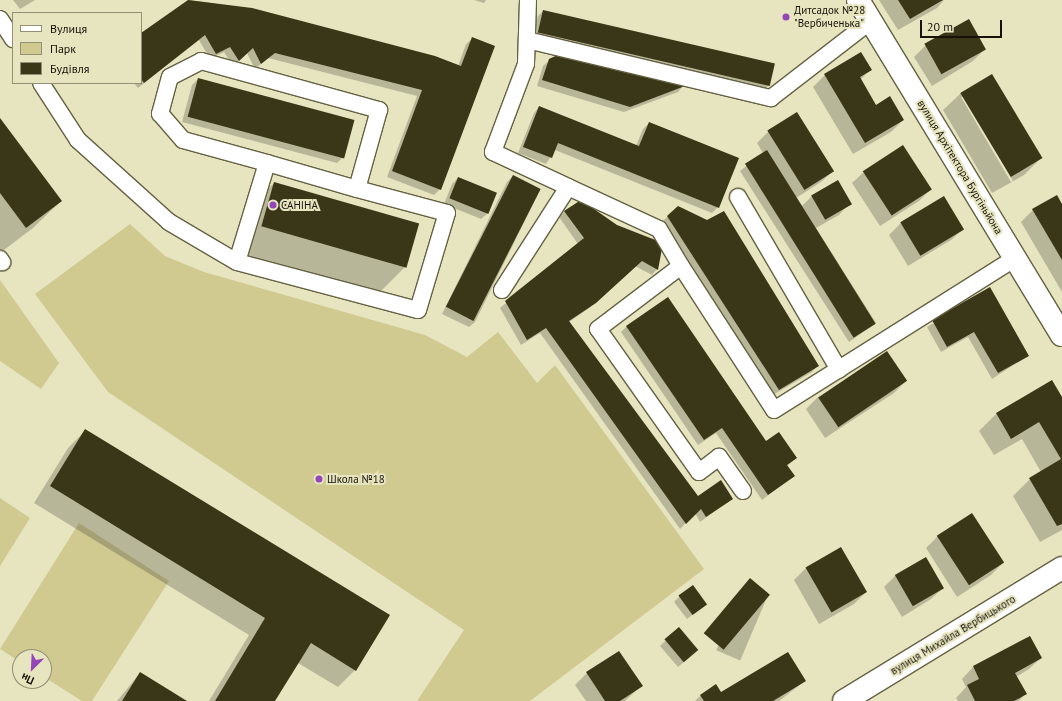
<!DOCTYPE html>
<meta charset="utf-8">
<style>
body{margin:0}
#map{position:relative;width:1062px;height:701px;overflow:hidden;background:#e7e4c0;font-family:"PT Sans",sans-serif}
div>[style]{position:absolute}
.green>*{inset:0;background:#d0ca91}
.shadow>*{inset:0;background:#0003;transform-origin:0 0}
.building>*{inset:0;background:#3a3618;transform-origin:0 0}
.roads{filter:drop-shadow(1px 0 #656142) drop-shadow(-1px 0 #656142) drop-shadow(0 1px #656142) drop-shadow(0 -1px #656142)}
.lane>*{height:16px;margin:-8px;padding:0 8px;transform-origin:8px;border-radius:8px;background:#fff}
.street>*{height:22px;margin:-11px;padding:0 11px;transform-origin:11px;border-radius:11px;background:#fff}
.dots>*{width:11px;height:11px;translate:-50% -50%;box-sizing:border-box;border:2px solid #e7e4c0;border-radius:50%}
span{translate:-50% -50%;white-space:nowrap;text-align:center;line-height:1.15;-webkit-text-stroke:4px #e7e4c0;paint-order:stroke}
.poi-label{font-size:11px;color:#151307}
.left{translate:0 -50%;text-align:left}
.street-label{font-size:11px;color:#151307}
.legend{position:absolute;left:12px;top:12px;width:130px;height:72px;box-sizing:border-box;background:#e7e4c0;border:1px solid #939076;margin:0;padding:5px 7px;list-style:none;font-size:12px;color:#151307}
.legend li{display:flex;align-items:center;gap:8px;height:20px}
.legend b{width:20px;border:1px solid #939076}
.north{position:absolute;left:12px;top:649px;width:40px;height:40px;box-sizing:border-box;background:#e7e4c0;border:1px solid #939076;border-radius:50%;rotate:204deg;font-size:11px;font-weight:700;line-height:16px;text-align:center;color:#151307}
.north::after{content:'';display:block;margin:auto;width:14px;height:18px;background:#9346b8;clip-path:polygon(50% 0,100% 100%,50% 72%,0 100%)}
.scale{position:absolute;left:920px;top:20px;width:82px;height:18px;box-sizing:border-box;border:2px solid #151307;border-top:0;padding-left:5px;font-size:12px;line-height:14px;white-space:nowrap;color:#151307;-webkit-text-stroke:3px #e7e4c0;paint-order:stroke}
</style>
<div id="map">
<div class="green">
<i style="clip-path:polygon(130px 224px,165px 256px,204px 272px,425px 335px,467px 357px,498px 332px,537px 383px,555px 365px,704px 569px,530px 701px,417px 701px,464px 630px,108px 392px,35px 294px)"></i>
<i style="clip-path:polygon(0 280px,59px 363px,41px 389px,0 361px)"></i>
<i style="clip-path:polygon(0 498px,30px 518px,0 566px)"></i>
<i style="clip-path:polygon(79px 523px,169px 581px,92px 701px,82px 701px,44px 677px,44px 657px,20px 657px,20px 662px,0 649px)"></i>
</div>
<div class="shadow">
<i style="clip-path:polygon(13px 0,35px 0,20px 9px)"></i>
<i style="clip-path:polygon(190px 0,252px 9px,458px 66px,466px 44px,472px 39px,440px 189px,434px 195px,387px 177px,417px 96px,268px 58px,255px 69px,247px 53px,233px 66px,224px 52px,210px 59px,199px 40px,138px 88px,134px 83px,141px 83px,141px 34px)"></i>
<i style="clip-path:polygon(474px 0,486px 0,484px 3px)"></i>
<i style="clip-path:polygon(879px 0,944px 0,937px 8px,898px 30px)"></i>
<i style="clip-path:polygon(543px 11px,774px 64px,769px 85px,763px 91px,533px 37px,538px 16px)"></i>
<i style="clip-path:polygon(926px 45px,985px 49px,973px 61px,932px 86px,914px 57px)"></i>
<i style="clip-path:polygon(550px 60px,683px 86px,678px 92px,624px 112px,537px 86px,543px 66px)"></i>
<i style="clip-path:polygon(871px 69px,860px 80px,876px 106px,903px 120px,891px 132px,853px 154px,813px 87px,825px 75px)"></i>
<i style="clip-path:polygon(evenodd,992px 75px,1041px 158px,1024px 175px,992px 193px,943px 110px,960px 94px,992px 75px,961px 97px,964px 97px,1013px 181px,1011px 182px,961px 97px)"></i>
<i style="clip-path:polygon(198px 79px,343px 157px,337px 163px,182px 122px,192px 85px)"></i>
<i style="clip-path:polygon(539px 107px,636px 146px,643px 129px,649px 123px,718px 207px,712px 213px,555px 150px,546px 164px,518px 153px,534px 113px)"></i>
<i style="clip-path:polygon(0 120px,61px 201px,33px 228px,0 253px)"></i>
<i style="clip-path:polygon(769px 131px,833px 171px,821px 182px,796px 198px,802px 206px,812px 196px,837px 181px,850px 203px,839px 215px,816px 228px,876px 323px,849px 342px,740px 171px,763px 153px,757px 143px)"></i>
<i style="clip-path:polygon(864px 172px,931px 189px,919px 201px,880px 226px,852px 183px)"></i>
<i style="clip-path:polygon(513px 176px,540px 190px,475px 322px,469px 327px,442px 314px,507px 182px)"></i>
<i style="clip-path:polygon(458px 178px,487px 214px,481px 219px,444px 204px,452px 184px)"></i>
<i style="clip-path:polygon(274px 183px,406px 266px,378px 294px,235px 253px,247px 210px)"></i>
<i style="clip-path:polygon(1062px 206px,1062px 292px,1021px 222px,1033px 210px)"></i>
<i style="clip-path:polygon(565px 211px,657px 269px,652px 275px,635px 266px,589px 308px,569px 322px,698px 497px,731px 499px,700px 522px,695px 513px,680px 529px,540px 333px,521px 345px,500px 308px,578px 244px,559px 217px)"></i>
<i style="clip-path:polygon(668px 216px,817px 366px,812px 372px,773px 395px,662px 222px)"></i>
<i style="clip-path:polygon(901px 223px,963px 229px,951px 240px,908px 266px,889px 235px)"></i>
<i style="clip-path:polygon(989px 289px,1027px 356px,992px 379px,968px 337px,941px 352px,927px 327px)"></i>
<i style="clip-path:polygon(627px 326px,766px 442px,796px 458px,787px 466px,793px 476px,762px 500px,716px 433px,698px 445px,621px 332px)"></i>
<i style="clip-path:polygon(906px 381px,894px 393px,825px 438px,806px 409px,818px 397px)"></i>
<i style="clip-path:polygon(1062px 399px,1062px 530px,1040px 542px,1013px 496px,1030px 479px,1041px 472px,1022px 439px,994px 455px,979px 431px,996px 414px)"></i>
<i style="clip-path:polygon(85px 431px,355px 670px,338px 687px,298px 663px,274px 701px,209px 701px,249px 635px,34px 503px,68px 448px)"></i>
<i style="clip-path:polygon(938px 536px,1003px 563px,991px 575px,957px 597px,926px 548px)"></i>
<i style="clip-path:polygon(806px 568px,866px 592px,854px 604px,819px 624px,794px 580px)"></i>
<i style="clip-path:polygon(896px 575px,943px 588px,931px 599px,902px 617px,884px 587px)"></i>
<i style="left:744px;top:585px;width:26px;height:71px;rotate:23deg"></i>
<i style="clip-path:polygon(680px 596px,706px 604px,687px 619px,674px 602px)"></i>
<i style="clip-path:polygon(1030px 637px,1041px 658px,1029px 669px,1016px 677px,1025px 694px,1019px 701px,958px 701px,956px 698px,966px 687px,962px 679px,973px 667px)"></i>
<i style="clip-path:polygon(666px 640px,691px 656px,678px 667px,660px 646px)"></i>
<i style="clip-path:polygon(140px 673px,185px 701px,117px 701px)"></i>
<i style="clip-path:polygon(587px 673px,641px 686px,625px 701px,586px 701px,575px 685px)"></i>
<i style="clip-path:polygon(805px 681px,779px 701px,695px 701px,701px 695px)"></i>
</div>
<div class="building">
<i style="clip-path:polygon(188px 0,252px 8px,435px 56px,461px 66px,472px 37px,495px 46px,441px 190px,392px 171px,422px 90px,275px 53px,261px 64px,253px 48px,239px 61px,230px 47px,216px 54px,205px 35px,144px 83px,141px 79px,141px 33px)"></i>
<i style="clip-path:polygon(898px 0,943px 0,910px 19px)"></i>
<i style="left:543px;top:10px;width:238px;height:23px;rotate:13deg"></i>
<i style="left:969px;top:19px;width:35px;height:51px;rotate:61deg"></i>
<i style="clip-path:polygon(564px 52px,661px 77px,685px 86px,630px 107px,542px 80px,549px 59px)"></i>
<i style="clip-path:polygon(861px 52px,872px 70px,860px 77px,876px 105px,890px 96px,904px 120px,865px 143px,824px 74px)"></i>
<i style="left:992px;top:74px;width:98px;height:37px;rotate:59deg"></i>
<i style="left:198px;top:78px;width:162px;height:40px;rotate:15deg"></i>
<i style="clip-path:polygon(539px 106px,639px 146px,649px 122px,739px 158px,719px 208px,558px 143px,552px 158px,523px 147px)"></i>
<i style="left:797px;top:112px;width:70px;height:35px;rotate:58deg"></i>
<i style="clip-path:polygon(0 118px,62px 201px,26px 228px,0 193px)"></i>
<i style="left:903px;top:145px;width:53px;height:48px;rotate:57deg"></i>
<i style="left:767px;top:150px;width:205px;height:26px;rotate:58deg"></i>
<i style="left:513px;top:175px;width:31px;height:148px;rotate:27deg"></i>
<i style="left:458px;top:177px;width:42px;height:23px;rotate:22deg"></i>
<i style="left:838px;top:180px;width:28px;height:31px;rotate:60deg"></i>
<i style="left:274px;top:182px;width:151px;height:46px;rotate:16deg"></i>
<i style="clip-path:polygon(1057px 195px,1062px 204px,1062px 260px,1032px 209px)"></i>
<i style="left:944px;top:196px;width:39px;height:51px;rotate:59deg"></i>
<i style="clip-path:polygon(581px 200px,617px 225px,663px 243px,658px 270px,642px 261px,596px 303px,569px 321px,698px 496px,721px 480px,733px 499px,706px 517px,701px 509px,686px 524px,546px 328px,527px 340px,505px 301px,584px 238px,564px 211px)"></i>
<i style="clip-path:polygon(678px 206px,707px 220px,724px 211px,819px 366px,779px 390px,667px 216px)"></i>
<i style="clip-path:polygon(990px 287px,1029px 356px,998px 373px,974px 332px,947px 347px,932px 320px)"></i>
<i style="clip-path:polygon(668px 297px,766px 441px,779px 432px,797px 458px,787px 465px,795px 476px,768px 495px,722px 428px,704px 440px,626px 326px)"></i>
<i style="left:887px;top:351px;width:36px;height:83px;rotate:56deg"></i>
<i style="clip-path:polygon(1052px 380px,1062px 397px,1062px 524px,1057px 526px,1029px 478px,1061px 459px,1039px 422px,1011px 439px,996px 413px)"></i>
<i style="clip-path:polygon(85px 429px,390px 615px,356px 671px,311px 643px,275px 701px,215px 701px,265px 618px,50px 486px)"></i>
<i style="left:972px;top:513px;width:59px;height:42px;rotate:57deg"></i>
<i style="left:841px;top:547px;width:52px;height:41px;rotate:60deg"></i>
<i style="left:926px;top:557px;width:36px;height:36px;rotate:60deg"></i>
<i style="left:750px;top:578px;width:26px;height:72px;rotate:40deg"></i>
<i style="left:693px;top:585px;width:24px;height:18px;rotate:54deg"></i>
<i style="left:679px;top:627px;width:30px;height:19px;rotate:50deg"></i>
<i style="clip-path:polygon(1030px 636px,1042px 658px,1015px 673px,1027px 694px,1014px 701px,975px 701px,967px 685px,979px 679px,973px 666px)"></i>
<i style="clip-path:polygon(619px 651px,643px 686px,620px 701px,605px 701px,586px 672px)"></i>
<i style="clip-path:polygon(788px 652px,806px 681px,773px 701px,704px 701px,700px 695px,716px 684px,721px 692px)"></i>
<i style="clip-path:polygon(140px 672px,187px 701px,122px 701px)"></i>
</div>
<div class="roads">
<div class="lane">
<i style="left:528px;top:0;width:64px;rotate:91.8deg"></i>
<i style="left:526px;top:64px;width:94px;rotate:110.6deg"></i>
<i style="left:493px;top:152px;width:83px;rotate:25deg"></i>
<i style="left:0;top:19px;width:24px;rotate:57deg"></i>
<i style="left:527px;top:40px;width:251px;rotate:13.4deg"></i>
<i style="left:771px;top:98px;width:128px;rotate:-37.7deg"></i>
<i style="left:41px;top:83px;width:68px;rotate:57deg"></i>
<i style="left:78px;top:140px;width:122px;rotate:42deg"></i>
<i style="left:169px;top:222px;width:79px;rotate:30.5deg"></i>
<i style="left:267px;top:163px;width:103px;rotate:106.9deg"></i>
<i style="left:237px;top:262px;width:187px;rotate:14.9deg"></i>
<i style="left:418px;top:310px;width:101px;rotate:-73.4deg"></i>
<i style="left:447px;top:213px;width:93px;rotate:-165.1deg"></i>
<i style="left:357px;top:189px;width:94px;rotate:-163.9deg"></i>
<i style="left:267px;top:163px;width:87px;rotate:-164.7deg"></i>
<i style="left:183px;top:140px;width:35px;rotate:-131deg"></i>
<i style="left:160px;top:114px;width:38px;rotate:-75deg"></i>
<i style="left:170px;top:77px;width:35px;rotate:-27deg"></i>
<i style="left:201px;top:61px;width:185px;rotate:15.4deg"></i>
<i style="left:379px;top:110px;width:82px;rotate:105.6deg"></i>
<i style="left:738px;top:197px;width:200px;rotate:59.7deg"></i>
<i style="left:0;top:259px;width:4px;rotate:56deg"></i>
<i style="left:502px;top:290px;width:122px;rotate:-57.3deg"></i>
<i style="left:568px;top:187px;width:100px;rotate:24.8deg"></i>
<i style="left:659px;top:229px;width:43px;rotate:59.3deg"></i>
<i style="left:743px;top:491px;width:42px;rotate:-125.2deg"></i>
<i style="left:719px;top:457px;width:25px;rotate:143deg"></i>
<i style="left:699px;top:472px;width:175px;rotate:-125.2deg"></i>
<i style="left:598px;top:329px;width:104px;rotate:-37.2deg"></i>
<i style="left:681px;top:266px;width:171px;rotate:57.1deg"></i>
<i style="left:774px;top:410px;width:285px;rotate:-32.2deg"></i>
</div>
<div class="street">
<i style="left:858px;top:0;width:392px;rotate:58.7deg"></i>
<i style="left:844px;top:701px;width:255px;rotate:-31.4deg"></i>
</div>
</div>
<div class="dots">
<i style="left:786px;top:17px;background:#9346b8"></i>
<i style="left:273px;top:205px;background:#9346b8"></i>
<i style="left:319px;top:479px;background:#9346b8"></i>
</div>
<div class="poi-label">
<span class="left" style="left:794px;top:17px">Дитсадок №28<br>"Вербиченька"</span>
<span class="left" style="left:281px;top:205px">САНІНА</span>
<span class="left" style="left:327px;top:479px">Школа №18</span>
</div>
<div class="street-label">
<span style="left:960px;top:167px;rotate:59deg">вулиця Архітектора Бургіньйона</span>
<span style="left:953px;top:635px;rotate:-31deg">вулиця Михайла Вербицького</span>
</div>
<ul class="legend">
<li><b style="height:5px;background:#fff"></b>Вулиця</li>
<li><b style="height:11px;background:#d0ca91"></b>Парк</li>
<li><b style="height:11px;background:#3a3618"></b>Будівля</li>
</ul>
<div class="north">Пн</div>
<div class="scale">20 m</div>
</div>
